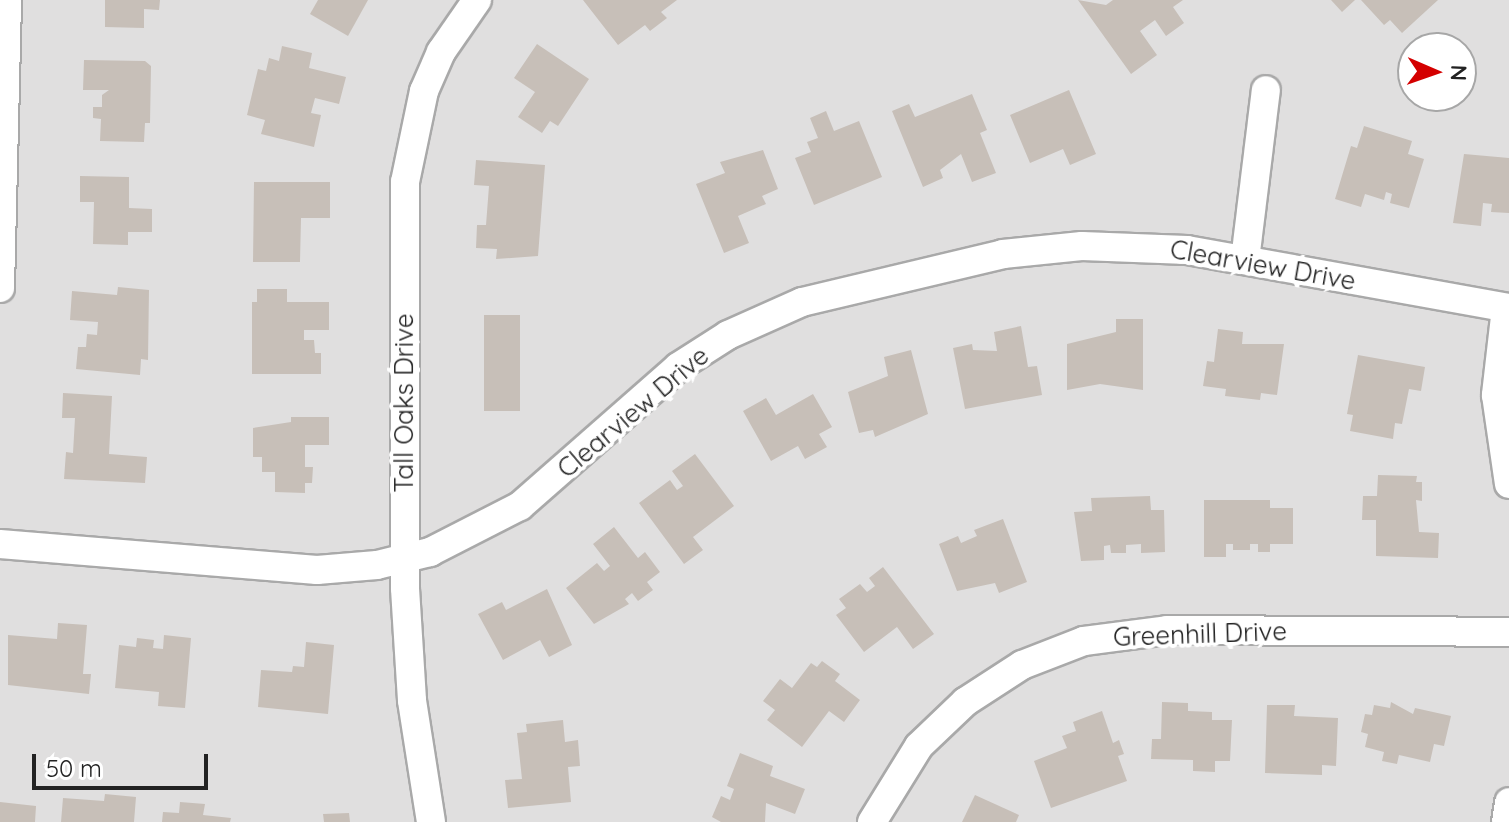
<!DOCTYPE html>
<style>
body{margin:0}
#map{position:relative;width:1509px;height:822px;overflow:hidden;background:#f2efe9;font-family:Quicksand,sans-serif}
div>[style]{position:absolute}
.residential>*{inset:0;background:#e0dfdf}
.building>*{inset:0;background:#c7bfb8;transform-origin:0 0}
.roads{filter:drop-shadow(2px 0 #a9a9a9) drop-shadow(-2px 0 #a9a9a9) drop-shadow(0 2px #a9a9a9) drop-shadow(0 -2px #a9a9a9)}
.minor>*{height:28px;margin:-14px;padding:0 14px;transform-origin:14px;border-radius:14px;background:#fff}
span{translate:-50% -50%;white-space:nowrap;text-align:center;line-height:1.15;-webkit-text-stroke:8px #fff;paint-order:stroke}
.street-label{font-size:26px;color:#222}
.north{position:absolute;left:1397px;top:32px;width:80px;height:80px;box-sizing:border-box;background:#fff;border:2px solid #a7a7a7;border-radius:50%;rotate:92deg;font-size:22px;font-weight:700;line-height:32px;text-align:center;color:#222}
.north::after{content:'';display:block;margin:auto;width:28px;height:36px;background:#d40000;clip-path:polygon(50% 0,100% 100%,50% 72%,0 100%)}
.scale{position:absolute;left:32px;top:754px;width:176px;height:36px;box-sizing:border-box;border:4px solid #222;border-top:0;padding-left:10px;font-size:24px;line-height:28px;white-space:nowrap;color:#222;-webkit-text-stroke:6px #fff;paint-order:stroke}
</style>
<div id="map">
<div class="residential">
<i style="clip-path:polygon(evenodd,0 0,1509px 0,1509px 822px,0 822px,0 0,1413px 48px,1461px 48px,1461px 96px,1413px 96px,1413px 48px)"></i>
</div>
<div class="building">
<i style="clip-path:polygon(105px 0,160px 0,159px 10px,144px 9px,144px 28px,105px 27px)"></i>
<i style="clip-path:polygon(318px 0,368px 0,348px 36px,310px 14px)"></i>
<i style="clip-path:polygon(583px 0,677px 0,661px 12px,667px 18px,650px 31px,645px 25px,618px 45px)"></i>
<i style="clip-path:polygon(1078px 0,1106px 5px,1113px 0,1183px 0,1173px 7px,1184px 23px,1166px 36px,1155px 20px,1140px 31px,1157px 55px,1131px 74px)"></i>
<i style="clip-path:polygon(1331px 0,1355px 0,1342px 12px)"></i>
<i style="clip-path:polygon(1361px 0,1438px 0,1402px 33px,1390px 20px,1384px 25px)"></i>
<i style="clip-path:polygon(537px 44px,589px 79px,558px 126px,550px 121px,542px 133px,518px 117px,535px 92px,514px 78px)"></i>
<i style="clip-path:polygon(282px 46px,312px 53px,309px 68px,346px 77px,339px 104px,315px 98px,311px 113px,321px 115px,314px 147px,261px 134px,265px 120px,247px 115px,258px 69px,266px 71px,269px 58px,279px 61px)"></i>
<i style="clip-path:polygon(84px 60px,145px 61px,151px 66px,150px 123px,145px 123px,144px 142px,100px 141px,101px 119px,93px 118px,93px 107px,102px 107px,102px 95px,109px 90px,83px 90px)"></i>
<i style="clip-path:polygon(1069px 90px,1096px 154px,1070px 165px,1063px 149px,1030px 163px,1010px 115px)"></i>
<i style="clip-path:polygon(972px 94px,987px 130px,980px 133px,996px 173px,972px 182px,961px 154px,940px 170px,943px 178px,923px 187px,892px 111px,909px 104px,915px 117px)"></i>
<i style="clip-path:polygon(826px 111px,834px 131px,859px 121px,882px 177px,814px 205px,795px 158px,811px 152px,807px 142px,818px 138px,810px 118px)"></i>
<i style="clip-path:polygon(1364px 126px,1412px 141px,1408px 154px,1424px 159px,1409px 208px,1390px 203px,1392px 194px,1386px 192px,1384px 200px,1365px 194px,1361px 207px,1335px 199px,1351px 146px,1357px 148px)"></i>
<i style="clip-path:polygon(763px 150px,778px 189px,762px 196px,766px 204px,738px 216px,749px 243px,724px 253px,696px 184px,725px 173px,720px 162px)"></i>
<i style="clip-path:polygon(1464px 154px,1509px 158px,1509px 213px,1491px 212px,1492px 204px,1483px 203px,1481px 226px,1453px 223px)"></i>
<i style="clip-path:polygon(476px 160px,545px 165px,538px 256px,496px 259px,497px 249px,476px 248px,477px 225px,486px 225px,489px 186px,474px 185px)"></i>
<i style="clip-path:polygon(80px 176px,129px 177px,129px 208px,152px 209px,152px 232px,128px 232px,128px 245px,93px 244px,94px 202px,80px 202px)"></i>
<i style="clip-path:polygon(254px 182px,330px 182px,330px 218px,301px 218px,300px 262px,253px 262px)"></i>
<i style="clip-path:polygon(118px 287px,149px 290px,148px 360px,141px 359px,140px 375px,76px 369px,78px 347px,86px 347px,87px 334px,97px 335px,98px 322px,70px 320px,72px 291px,117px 295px)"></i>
<i style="clip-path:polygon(257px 289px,287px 289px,287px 302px,329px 302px,329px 330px,304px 330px,304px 340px,314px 340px,315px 353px,321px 353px,321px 374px,252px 374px,252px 302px,257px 302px)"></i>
<i style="left:484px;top:315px;width:36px;height:96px"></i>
<i style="clip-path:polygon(1116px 319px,1143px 319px,1143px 390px,1100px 384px,1067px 390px,1067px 344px,1116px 332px)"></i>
<i style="clip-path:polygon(1021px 326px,1028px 367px,1037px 366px,1042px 395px,965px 409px,953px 348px,972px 344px,973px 350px,997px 351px,994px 332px)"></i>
<i style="clip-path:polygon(1218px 329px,1243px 332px,1242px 344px,1284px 344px,1277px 395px,1261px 393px,1260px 400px,1225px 396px,1226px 389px,1203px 386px,1207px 361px,1214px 362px)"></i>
<i style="clip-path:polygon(911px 350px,928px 414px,875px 437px,873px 430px,859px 433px,848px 392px,888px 376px,884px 357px)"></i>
<i style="clip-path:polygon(1358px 355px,1425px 367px,1421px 391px,1409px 389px,1402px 424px,1395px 423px,1393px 439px,1350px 431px,1353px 415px,1347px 414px)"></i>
<i style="clip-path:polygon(63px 393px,112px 396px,109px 454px,147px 457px,145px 483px,64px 479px,66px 452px,73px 453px,75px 418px,62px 418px)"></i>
<i style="clip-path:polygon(813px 394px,832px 427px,819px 434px,827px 447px,805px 459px,798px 446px,771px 461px,743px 411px,766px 398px,776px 415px)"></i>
<i style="clip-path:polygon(291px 417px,329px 417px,329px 445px,305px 445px,305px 467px,313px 467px,312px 483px,305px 483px,305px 493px,275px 492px,275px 472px,262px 472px,262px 457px,253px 457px,253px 428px,291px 422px)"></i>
<i style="clip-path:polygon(695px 454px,734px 506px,693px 537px,703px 550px,684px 564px,639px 503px,670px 480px,677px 490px,683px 486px,672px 471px)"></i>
<i style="clip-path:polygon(1378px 475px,1417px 476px,1416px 482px,1422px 482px,1422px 501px,1416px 500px,1419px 532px,1439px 533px,1438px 558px,1376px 556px,1376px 520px,1362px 520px,1363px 496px,1377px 496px)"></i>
<i style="clip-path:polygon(1150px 496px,1151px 510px,1164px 510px,1165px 552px,1141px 553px,1141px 544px,1126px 545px,1126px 553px,1111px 553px,1110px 545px,1104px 546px,1104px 560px,1081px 561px,1074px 512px,1092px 511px,1091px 498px)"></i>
<i style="clip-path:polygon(1204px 500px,1270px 500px,1270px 508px,1293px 508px,1293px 544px,1270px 544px,1270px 552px,1258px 552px,1258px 544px,1250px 544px,1250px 550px,1233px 550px,1233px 544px,1226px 544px,1226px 557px,1204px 557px)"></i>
<i style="clip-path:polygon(1003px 519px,1027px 582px,999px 593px,995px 583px,957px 591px,939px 544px,958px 536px,961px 543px,977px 536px,974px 530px)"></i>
<i style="clip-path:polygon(614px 527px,638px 558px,645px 552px,660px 572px,647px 582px,653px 590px,638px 601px,632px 593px,625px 599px,629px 604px,594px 624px,566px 588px,597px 563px,604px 571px,610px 566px,593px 544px)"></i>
<i style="clip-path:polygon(883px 567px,934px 634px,913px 649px,897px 627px,864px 652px,836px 615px,846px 608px,839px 599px,860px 584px,867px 592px,875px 586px,869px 578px)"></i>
<i style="clip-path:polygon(547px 589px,572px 645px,549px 657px,540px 640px,503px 660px,478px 614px,502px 602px,506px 610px)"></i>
<i style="clip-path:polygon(58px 623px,87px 625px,83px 674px,91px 674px,89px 694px,8px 685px,8px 635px,57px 639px)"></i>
<i style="clip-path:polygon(164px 635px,191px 638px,185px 708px,158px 706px,159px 692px,115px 688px,119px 645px,136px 647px,137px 638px,154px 640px,153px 648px,163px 649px)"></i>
<i style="clip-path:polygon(306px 642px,334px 645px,328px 714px,258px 707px,261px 670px,292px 672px,293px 666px,304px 667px)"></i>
<i style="clip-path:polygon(822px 661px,840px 674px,835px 681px,860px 700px,844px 722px,829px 711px,802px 747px,767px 720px,775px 710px,763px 701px,780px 679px,792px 688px,811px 663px,817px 667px)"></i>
<i style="clip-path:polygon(1162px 702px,1188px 703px,1188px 711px,1212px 712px,1212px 720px,1232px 720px,1230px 761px,1215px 761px,1215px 772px,1193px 771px,1193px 760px,1151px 759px,1152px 739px,1161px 739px)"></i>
<i style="clip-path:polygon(1391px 702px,1413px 714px,1415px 708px,1451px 716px,1444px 746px,1434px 744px,1430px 762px,1399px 755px,1397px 764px,1382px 761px,1384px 752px,1365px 747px,1368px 734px,1361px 732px,1365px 714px,1372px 715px,1374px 705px,1390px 708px)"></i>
<i style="clip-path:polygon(1267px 705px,1295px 705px,1294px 716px,1338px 718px,1336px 766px,1322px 765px,1322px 775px,1265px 773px)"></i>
<i style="clip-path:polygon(1102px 711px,1113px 743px,1119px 740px,1124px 754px,1118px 756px,1127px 781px,1051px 808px,1034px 761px,1067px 748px,1062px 736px,1076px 731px,1073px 722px)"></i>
<i style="clip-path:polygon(563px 720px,565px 742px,578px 740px,580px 766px,568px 767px,571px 802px,508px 808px,505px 780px,522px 779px,517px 733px,527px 732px,526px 724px)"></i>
<i style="clip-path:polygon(740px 753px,773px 766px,770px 776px,805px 789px,795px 814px,766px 803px,765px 822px,721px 822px,712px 817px,721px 796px,730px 800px,734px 789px,727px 786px)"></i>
<i style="clip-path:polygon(105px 794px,136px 797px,134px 822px,61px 822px,63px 798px,104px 801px)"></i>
<i style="clip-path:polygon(975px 795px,1019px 815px,1016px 822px,962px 822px)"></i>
<i style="clip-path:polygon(0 802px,36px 806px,35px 822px,0 822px)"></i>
<i style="clip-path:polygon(180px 802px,205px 804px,203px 815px,231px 818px,230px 822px,162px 822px,163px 812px,179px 813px)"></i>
<i style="clip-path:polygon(349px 813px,350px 822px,324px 822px,323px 814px)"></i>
</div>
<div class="roads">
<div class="minor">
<i style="left:1245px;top:260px;width:171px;rotate:-83deg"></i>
<i style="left:0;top:288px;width:288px;rotate:-88.6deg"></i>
<i style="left:1506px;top:308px;width:88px;rotate:96.6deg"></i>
<i style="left:1496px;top:395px;width:90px;rotate:81.7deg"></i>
<i style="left:0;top:544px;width:318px;rotate:4.7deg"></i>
<i style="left:317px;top:570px;width:60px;rotate:-4.8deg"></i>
<i style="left:377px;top:565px;width:55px;rotate:-13.8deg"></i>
<i style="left:430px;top:552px;width:101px;rotate:-27.1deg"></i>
<i style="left:520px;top:506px;width:210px;rotate:-41.3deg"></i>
<i style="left:678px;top:367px;width:59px;rotate:-32.6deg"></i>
<i style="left:728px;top:335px;width:81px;rotate:-24deg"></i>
<i style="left:802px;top:302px;width:207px;rotate:-13.4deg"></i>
<i style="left:1003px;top:254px;width:79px;rotate:-5.8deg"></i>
<i style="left:1082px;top:246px;width:105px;rotate:2.2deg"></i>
<i style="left:1187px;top:250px;width:327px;rotate:10.2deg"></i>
<i style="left:431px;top:822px;width:123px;rotate:-98.9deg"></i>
<i style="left:412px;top:700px;width:112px;rotate:-93.6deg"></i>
<i style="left:405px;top:588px;width:406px;rotate:-90deg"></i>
<i style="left:405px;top:182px;width:93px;rotate:-78.2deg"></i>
<i style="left:424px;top:91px;width:43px;rotate:-66.4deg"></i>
<i style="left:441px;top:52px;width:63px;rotate:-55.3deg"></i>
<i style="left:872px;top:822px;width:89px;rotate:-58.3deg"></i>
<i style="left:919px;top:746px;width:64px;rotate:-43.7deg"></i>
<i style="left:965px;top:702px;width:68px;rotate:-33deg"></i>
<i style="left:1022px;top:665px;width:66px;rotate:-21.2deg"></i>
<i style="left:1084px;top:641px;width:84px;rotate:-7.5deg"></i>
<i style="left:1167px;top:630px;width:342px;rotate:0.3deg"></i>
<i style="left:1506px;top:822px;width:20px;rotate:-81deg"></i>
</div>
</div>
<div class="street-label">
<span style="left:1263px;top:265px;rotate:10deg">Clearview Drive</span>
<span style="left:404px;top:403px;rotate:-90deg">Tall Oaks Drive</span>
<span style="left:633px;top:412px;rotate:-40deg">Clearview Drive</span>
<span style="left:1200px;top:634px;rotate:-2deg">Greenhill Drive</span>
</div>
<div class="north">N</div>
<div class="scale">50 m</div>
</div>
